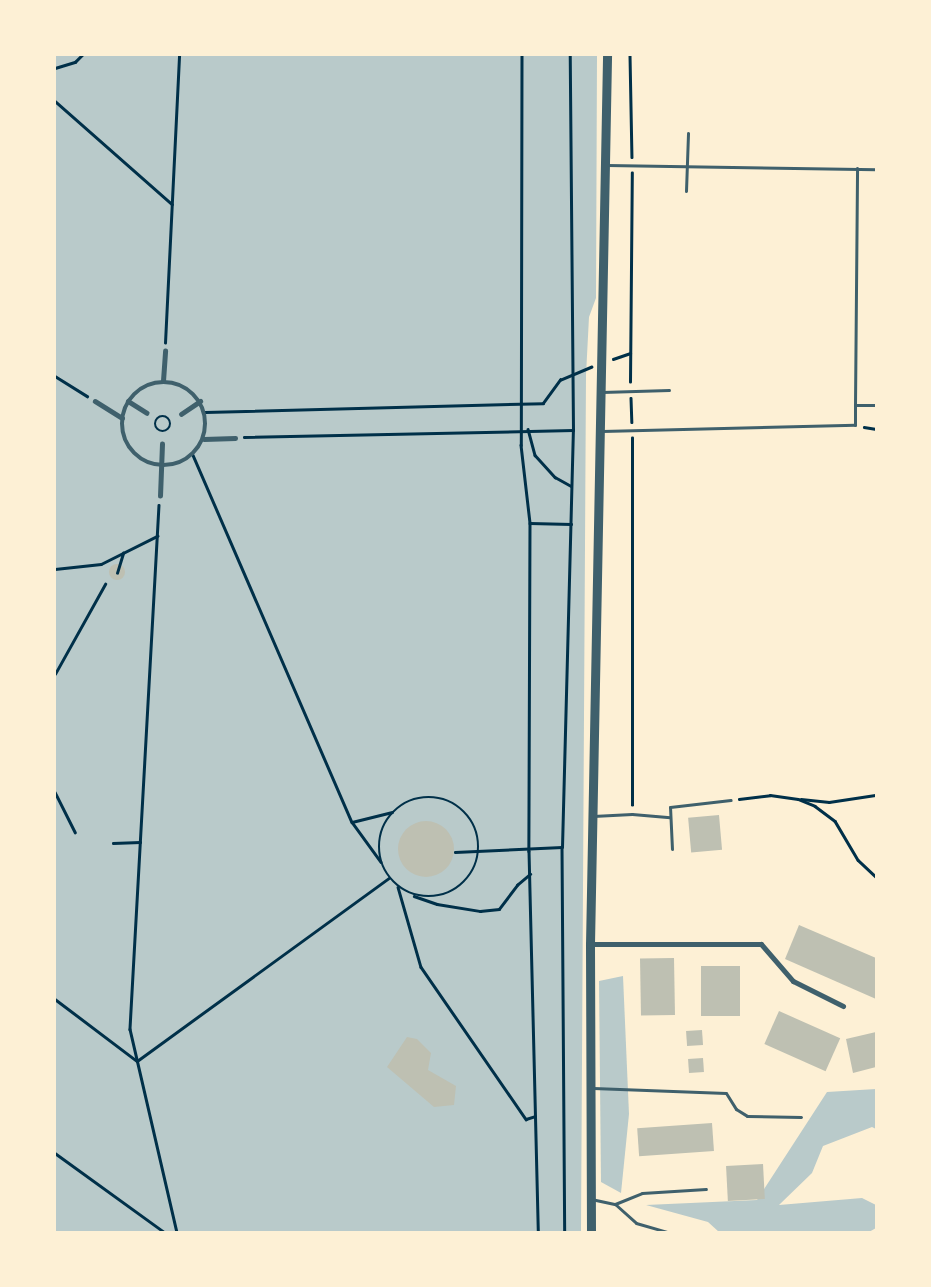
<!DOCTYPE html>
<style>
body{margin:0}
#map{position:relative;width:931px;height:1287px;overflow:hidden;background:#fdf0d5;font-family:Ubuntu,sans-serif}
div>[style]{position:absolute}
.green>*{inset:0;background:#b9caca}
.building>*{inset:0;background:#bec0b2;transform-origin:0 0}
.round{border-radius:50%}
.path>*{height:2.5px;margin:-1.25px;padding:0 1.25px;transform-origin:1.25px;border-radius:1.25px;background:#003049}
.path>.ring{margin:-1.25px;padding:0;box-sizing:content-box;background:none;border:2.5px solid #003049;border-radius:50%}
.service>*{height:3px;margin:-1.5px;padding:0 1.5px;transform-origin:1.5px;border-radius:1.5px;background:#3f606c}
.pedestrian>*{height:4.5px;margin:-2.25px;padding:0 2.25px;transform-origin:2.25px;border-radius:2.25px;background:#3f606c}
.pedestrian>.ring{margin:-2.25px;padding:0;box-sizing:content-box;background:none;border:4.5px solid #3f606c;border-radius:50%}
.minor>*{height:5px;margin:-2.5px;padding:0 2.5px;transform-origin:2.5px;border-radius:2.5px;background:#3f606c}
.tertiary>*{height:9px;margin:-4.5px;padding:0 4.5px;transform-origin:4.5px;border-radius:4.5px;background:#3f606c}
span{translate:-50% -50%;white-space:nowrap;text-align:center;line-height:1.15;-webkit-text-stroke:5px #fdf0d5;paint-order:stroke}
.frame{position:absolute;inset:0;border:56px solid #fdf0d5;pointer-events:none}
</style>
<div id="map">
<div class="green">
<i style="clip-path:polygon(55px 55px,597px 55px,596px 298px,589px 317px,586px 375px,581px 1232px,55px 1232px)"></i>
<i style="clip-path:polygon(623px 976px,629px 1114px,621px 1193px,601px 1182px,599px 981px)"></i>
<i style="clip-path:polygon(876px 1089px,876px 1129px,872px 1127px,823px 1146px,812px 1173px,779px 1205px,862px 1198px,876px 1205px,876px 1228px,869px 1232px,719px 1232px,708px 1222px,646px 1205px,757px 1200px,827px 1092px)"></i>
</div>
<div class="building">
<i class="round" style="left:109px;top:564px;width:16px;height:16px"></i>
<i style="left:719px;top:815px;width:35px;height:31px;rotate:85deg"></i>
<i class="round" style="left:398px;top:821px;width:56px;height:56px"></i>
<i style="clip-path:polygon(799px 925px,876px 958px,876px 999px,785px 959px)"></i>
<i style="left:674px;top:958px;width:57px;height:34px;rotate:89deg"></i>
<i style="left:701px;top:966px;width:39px;height:50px"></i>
<i style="left:779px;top:1011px;width:67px;height:36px;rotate:24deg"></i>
<i style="left:702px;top:1030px;width:15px;height:16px;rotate:86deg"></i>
<i style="clip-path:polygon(876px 1032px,876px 1067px,853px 1073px,846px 1039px)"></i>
<i style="clip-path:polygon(407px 1037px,417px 1039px,431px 1053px,428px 1070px,456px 1086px,454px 1105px,434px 1107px,387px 1067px)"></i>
<i style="left:703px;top:1058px;width:14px;height:15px;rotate:86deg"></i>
<i style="left:712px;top:1123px;width:28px;height:75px;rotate:86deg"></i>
<i style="left:763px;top:1164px;width:35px;height:37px;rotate:87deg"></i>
</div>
<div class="path">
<i style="left:522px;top:55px;width:390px;rotate:90.1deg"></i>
<i style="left:521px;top:445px;width:79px;rotate:83.4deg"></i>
<i style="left:530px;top:523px;width:328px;rotate:90.2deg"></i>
<i style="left:529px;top:851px;width:381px;rotate:88.6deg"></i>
<i style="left:630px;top:55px;width:102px;rotate:88.9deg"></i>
<i style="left:55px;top:68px;width:21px;rotate:-17deg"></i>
<i style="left:75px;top:62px;width:10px;rotate:-45deg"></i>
<i style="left:55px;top:101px;width:156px;rotate:41.4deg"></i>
<i style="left:165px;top:343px;width:288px;rotate:-87.2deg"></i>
<i style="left:613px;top:359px;width:18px;rotate:-19deg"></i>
<i style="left:55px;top:376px;width:38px;rotate:32deg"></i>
<i style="left:630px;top:382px;width:209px;rotate:-89.5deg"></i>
<i style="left:631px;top:398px;width:24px;rotate:88deg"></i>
<i style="left:205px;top:412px;width:338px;rotate:-1.5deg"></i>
<i style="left:543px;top:403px;width:29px;rotate:-54deg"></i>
<i style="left:560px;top:380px;width:34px;rotate:-23deg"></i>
<i class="ring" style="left:155px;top:416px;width:13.5px;height:13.5px"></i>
<i style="left:864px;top:427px;width:12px;rotate:9deg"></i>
<i style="left:528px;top:429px;width:27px;rotate:75deg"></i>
<i style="left:535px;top:455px;width:30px;rotate:48deg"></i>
<i style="left:555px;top:477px;width:18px;rotate:29deg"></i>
<i style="left:244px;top:437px;width:329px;rotate:-1.2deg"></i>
<i style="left:193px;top:455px;width:400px;rotate:66.6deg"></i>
<i style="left:352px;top:822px;width:49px;rotate:54.1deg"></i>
<i style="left:159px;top:505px;width:525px;rotate:93.17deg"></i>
<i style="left:130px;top:1029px;width:208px;rotate:77deg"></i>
<i style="left:530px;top:523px;width:41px;rotate:1.4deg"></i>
<i style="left:55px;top:569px;width:46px;rotate:-6.2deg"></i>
<i style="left:101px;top:564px;width:63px;rotate:-26.6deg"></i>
<i style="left:117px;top:573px;width:21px;rotate:-73deg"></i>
<i style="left:55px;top:674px;width:103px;rotate:-60.9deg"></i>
<i style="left:55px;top:792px;width:45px;rotate:63.4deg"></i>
<i class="ring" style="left:379px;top:797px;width:97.5px;height:97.5px"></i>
<i style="left:739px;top:799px;width:31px;rotate:-7deg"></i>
<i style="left:770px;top:795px;width:28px;rotate:8deg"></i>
<i style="left:798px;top:799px;width:18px;rotate:22deg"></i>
<i style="left:815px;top:806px;width:25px;rotate:37deg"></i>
<i style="left:835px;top:821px;width:45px;rotate:59.5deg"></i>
<i style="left:858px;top:860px;width:25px;rotate:43deg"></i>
<i style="left:801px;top:799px;width:28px;rotate:6deg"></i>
<i style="left:829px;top:802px;width:48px;rotate:-8.5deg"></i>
<i style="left:632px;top:805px;width:367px;rotate:-90deg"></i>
<i style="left:352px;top:822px;width:41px;rotate:-14deg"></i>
<i style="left:113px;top:843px;width:27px;rotate:-2deg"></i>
<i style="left:562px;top:847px;width:385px;rotate:89.6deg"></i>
<i style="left:455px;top:852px;width:107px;rotate:-2.7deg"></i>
<i style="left:562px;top:847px;width:417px;rotate:-88.5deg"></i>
<i style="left:573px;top:430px;width:375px;rotate:-90.5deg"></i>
<i style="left:398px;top:887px;width:83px;rotate:74deg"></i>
<i style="left:421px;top:967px;width:185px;rotate:55.4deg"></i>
<i style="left:526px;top:1119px;width:9px;rotate:-18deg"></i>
<i style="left:414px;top:896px;width:24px;rotate:19deg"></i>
<i style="left:437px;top:904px;width:44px;rotate:9.2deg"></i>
<i style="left:480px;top:911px;width:19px;rotate:-6deg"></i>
<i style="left:499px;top:909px;width:30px;rotate:-53deg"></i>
<i style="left:517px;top:885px;width:17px;rotate:-40deg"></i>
<i style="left:55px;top:999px;width:103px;rotate:37.1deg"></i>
<i style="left:137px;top:1061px;width:311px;rotate:-36deg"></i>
<i style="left:55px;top:1153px;width:135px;rotate:35.9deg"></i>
</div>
<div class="service">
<i style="left:607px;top:165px;width:269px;rotate:0.9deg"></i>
<i style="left:686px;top:191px;width:58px;rotate:-88deg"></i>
<i style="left:602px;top:392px;width:67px;rotate:-1.7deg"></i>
<i style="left:855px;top:405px;width:237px;rotate:-89.5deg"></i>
<i style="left:602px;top:431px;width:253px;rotate:-1.4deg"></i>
<i style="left:855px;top:425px;width:20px;rotate:-90deg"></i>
<i style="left:855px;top:405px;width:21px"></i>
<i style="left:593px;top:816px;width:39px;rotate:-3deg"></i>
<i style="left:632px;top:814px;width:38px;rotate:5deg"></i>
<i style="left:672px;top:849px;width:42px;rotate:-92.7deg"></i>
<i style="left:670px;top:807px;width:61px;rotate:-6.5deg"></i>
<i style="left:593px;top:1088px;width:133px;rotate:2.2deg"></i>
<i style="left:726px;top:1093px;width:19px;rotate:58deg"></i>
<i style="left:736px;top:1109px;width:13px;rotate:32deg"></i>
<i style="left:747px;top:1116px;width:54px;rotate:1.1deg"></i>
<i style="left:591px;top:1199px;width:25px;rotate:12deg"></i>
<i style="left:615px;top:1204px;width:28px;rotate:42deg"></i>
<i style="left:636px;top:1223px;width:33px;rotate:16deg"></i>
<i style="left:615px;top:1204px;width:29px;rotate:-22deg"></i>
<i style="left:642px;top:1193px;width:64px;rotate:-3.6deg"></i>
</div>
<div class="pedestrian">
<i style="left:163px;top:381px;width:30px;rotate:-86deg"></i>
<i class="ring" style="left:122px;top:382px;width:79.5px;height:79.5px"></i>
<i style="left:95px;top:401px;width:32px;rotate:32deg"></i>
<i style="left:128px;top:401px;width:22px;rotate:32deg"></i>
<i style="left:181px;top:414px;width:23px;rotate:-34deg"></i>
<i style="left:204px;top:439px;width:31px;rotate:-2deg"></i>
<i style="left:160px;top:496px;width:52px;rotate:-87.8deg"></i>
</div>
<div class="minor">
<i style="left:590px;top:944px;width:171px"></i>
<i style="left:761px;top:944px;width:49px;rotate:49.1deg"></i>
<i style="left:793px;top:981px;width:56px;rotate:26.6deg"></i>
</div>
<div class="tertiary">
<i style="left:591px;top:1232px;width:288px;rotate:-90.2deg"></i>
<i style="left:590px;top:944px;width:889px;rotate:-88.9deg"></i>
</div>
<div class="frame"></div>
</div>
